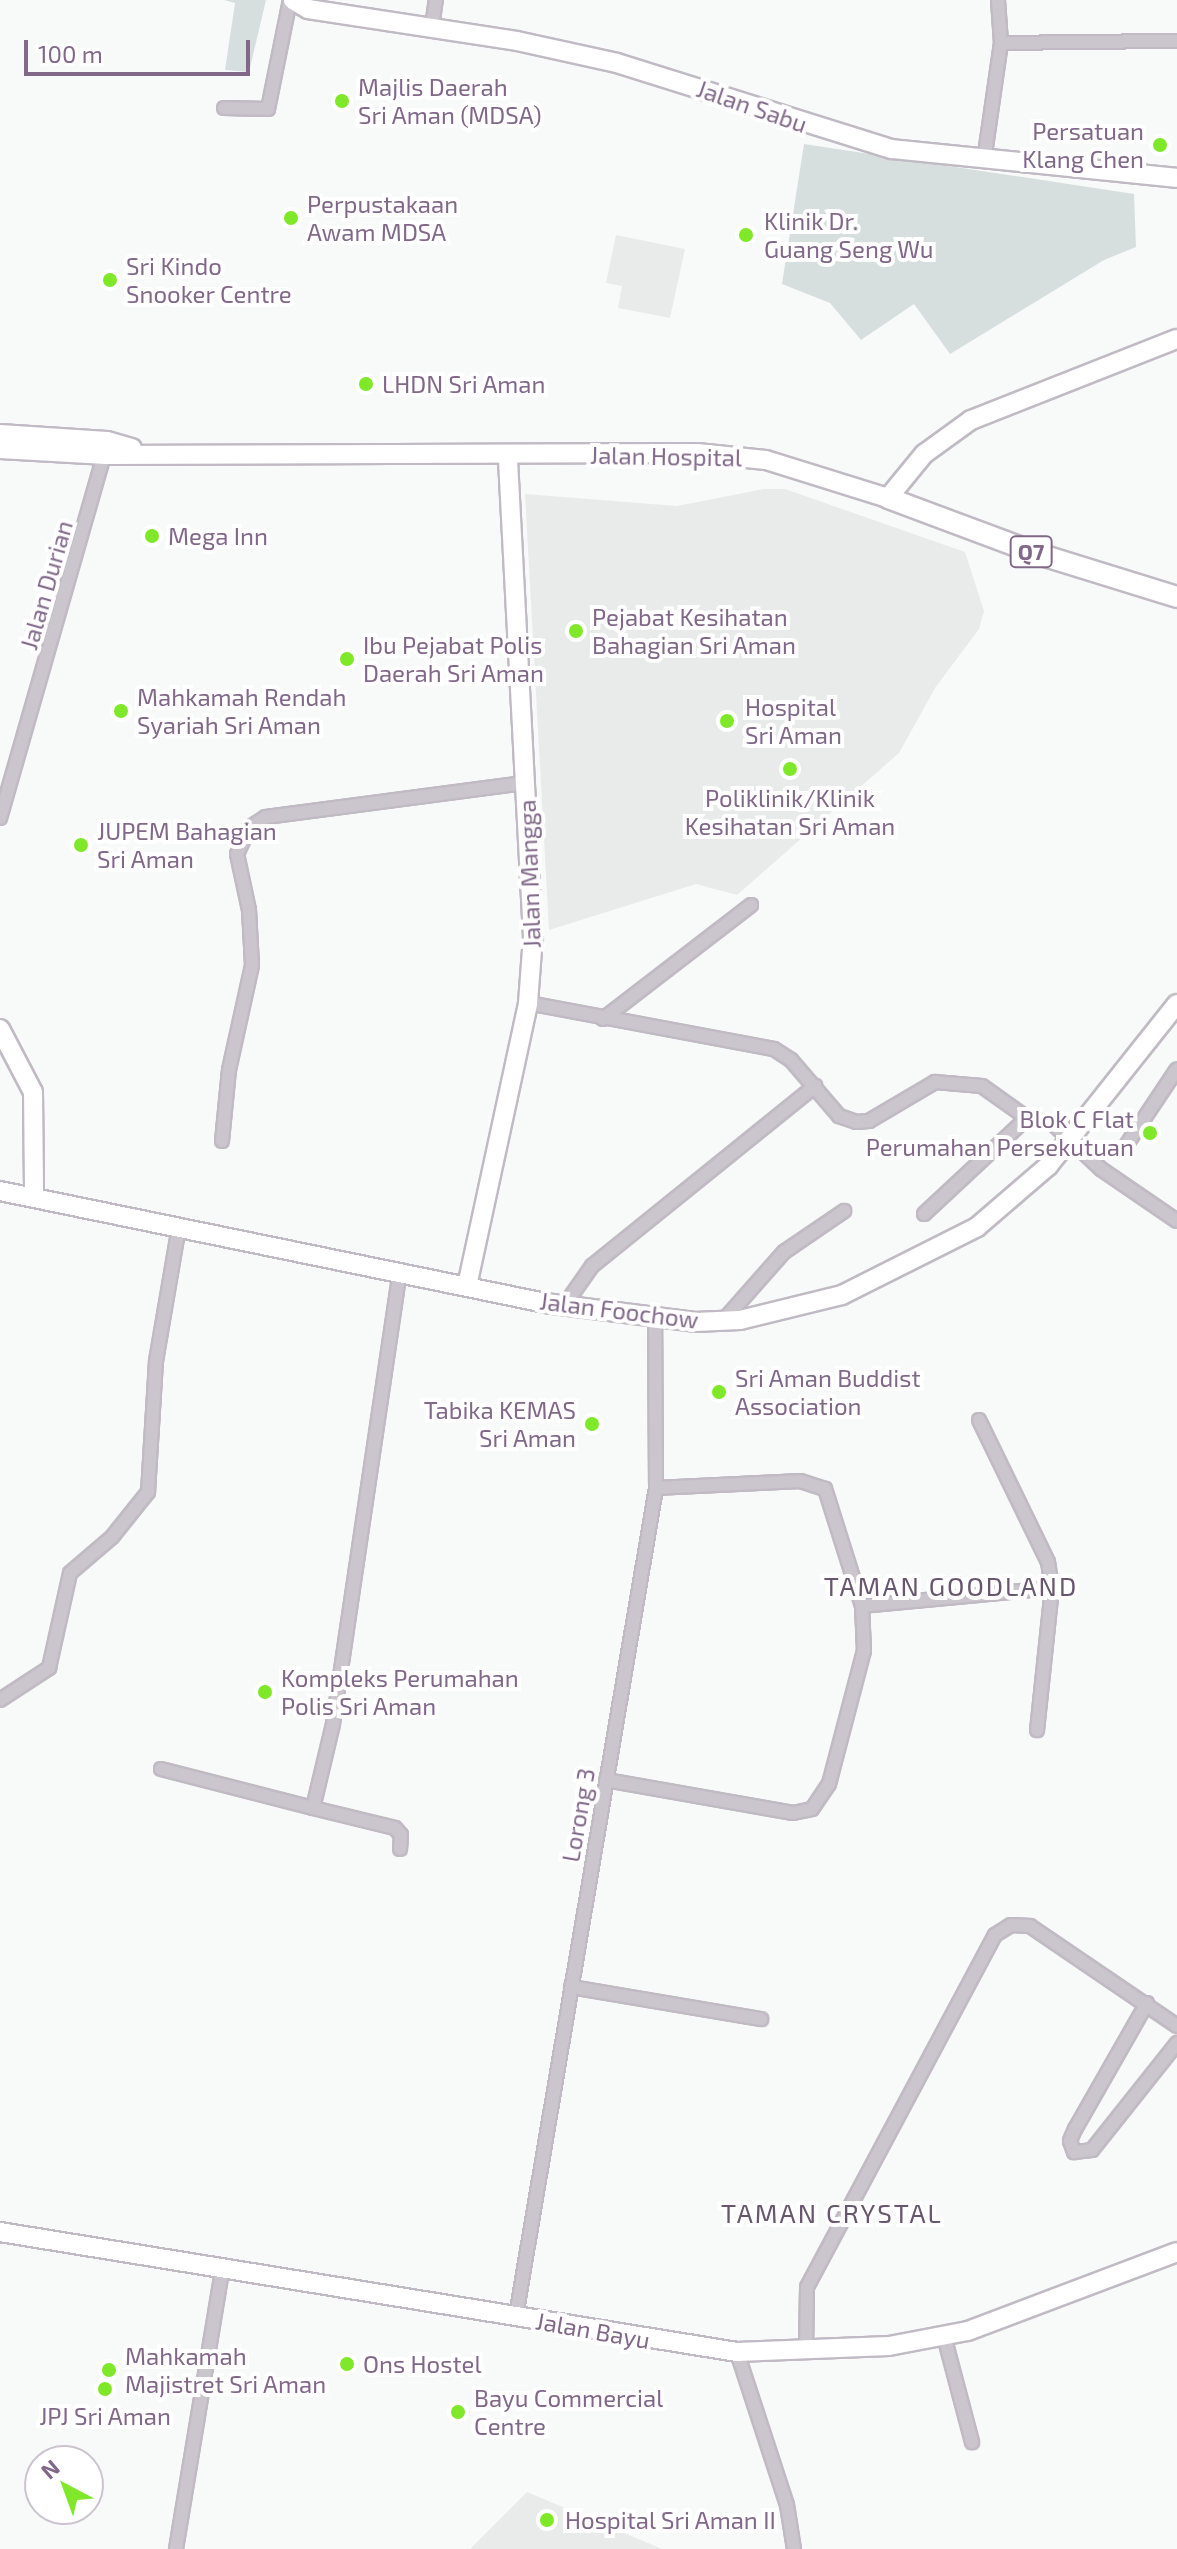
<!DOCTYPE html>
<style>
body{margin:0}
#map{position:relative;width:1177px;height:2549px;overflow:hidden;background:#f7faf8;font-family:"Exo 2",sans-serif}
div>[style]{position:absolute}
.built>*{inset:0;background:#e9ebeb}
.green>*{inset:0;background:#d6dfde}
.roads{filter:drop-shadow(2px 0 #c1bac4) drop-shadow(-2px 0 #c1bac4) drop-shadow(0 2px #c1bac4) drop-shadow(0 -2px #c1bac4)}
.street>*{height:12px;margin:-6px;padding:0 6px;transform-origin:6px;border-radius:6px;background:#cbc5cd}
.secondary>*{height:18px;margin:-9px;padding:0 9px;transform-origin:9px;border-radius:9px;background:#fff}
.primary>*{height:20px;margin:-10px;padding:0 10px;transform-origin:10px;border-radius:10px;background:#fff}
.dots>*{width:22px;height:22px;translate:-50% -50%;box-sizing:border-box;border:4px solid #fff;border-radius:50%}
span{translate:-50% -50%;white-space:nowrap;text-align:center;line-height:1.15;-webkit-text-stroke:8px #fff;paint-order:stroke}
.shield-label span{padding:2px 6px;background:#fff;border:2px solid;border-radius:6px;-webkit-text-stroke-width:0}
.shield-label{font-size:22px;color:#816889;font-weight:700}
.poi-label{font-size:24px;color:#816889}
.left{translate:0 -50%;text-align:left}
.right{translate:-100% -50%;text-align:right}
.street-label{font-size:24px;color:#816889}
.neighbourhood-label{font-size:26px;color:#68566e;letter-spacing:2px}
.north{position:absolute;left:24px;top:2445px;width:80px;height:80px;box-sizing:border-box;background:#fff;border:2px solid #cdc3d0;border-radius:50%;rotate:319deg;font-size:22px;font-weight:700;line-height:32px;text-align:center;color:#816889}
.north::after{content:'';display:block;margin:auto;width:28px;height:36px;background:#7ee829;clip-path:polygon(50% 0,100% 100%,50% 72%,0 100%)}
.scale{position:absolute;left:24px;top:40px;width:226px;height:36px;box-sizing:border-box;border:4px solid #816889;border-top:0;padding-left:10px;font-size:24px;line-height:28px;white-space:nowrap;color:#816889;-webkit-text-stroke:6px #fff;paint-order:stroke}
</style>
<div id="map">
<div class="built">
<i style="clip-path:polygon(616px 235px,685px 249px,670px 318px,618px 308px,622px 286px,606px 283px)"></i>
<i style="clip-path:polygon(764px 489px,785px 489px,965px 552px,984px 611px,979px 629px,935px 688px,899px 753px,737px 895px,696px 884px,549px 930px,525px 494px,677px 506px)"></i>
<i style="clip-path:polygon(527px 2492px,662px 2549px,470px 2549px)"></i>
</div>
<div class="green">
<i style="clip-path:polygon(224px 0,266px 0,249px 72px,225px 70px,235px 3px)"></i>
<i style="clip-path:polygon(804px 144px,1134px 194px,1136px 247px,1104px 260px,950px 354px,914px 304px,861px 340px,830px 303px,782px 284px)"></i>
</div>
<div class="roads">
<div class="street">
<i style="left:432px;top:27px;width:27px;rotate:-82deg"></i>
<i style="left:1001px;top:43px;width:176px;rotate:-0.7deg"></i>
<i style="left:224px;top:108px;width:44px;rotate:1.3deg"></i>
<i style="left:268px;top:109px;width:111px;rotate:-78.6deg"></i>
<i style="left:984px;top:161px;width:119px;rotate:-81.8deg"></i>
<i style="left:1001px;top:43px;width:43px;rotate:-94deg"></i>
<i style="left:0;top:818px;width:384px;rotate:-74deg"></i>
<i style="left:528px;top:1003px;width:250px;rotate:10.6deg"></i>
<i style="left:774px;top:1049px;width:20px;rotate:33deg"></i>
<i style="left:791px;top:1060px;width:74px;rotate:49.4deg"></i>
<i style="left:839px;top:1116px;width:18px;rotate:19deg"></i>
<i style="left:856px;top:1122px;width:13px;rotate:-4deg"></i>
<i style="left:869px;top:1121px;width:77px;rotate:-30.6deg"></i>
<i style="left:935px;top:1082px;width:47px;rotate:4.9deg"></i>
<i style="left:982px;top:1086px;width:55px;rotate:35.4deg"></i>
<i style="left:1027px;top:1118px;width:27px;rotate:13deg"></i>
<i style="left:1053px;top:1124px;width:66px;rotate:43.2deg"></i>
<i style="left:1101px;top:1169px;width:92px;rotate:34.4deg"></i>
<i style="left:603px;top:1019px;width:187px;rotate:-37.6deg"></i>
<i style="left:222px;top:1141px;width:71px;rotate:-84.4deg"></i>
<i style="left:229px;top:1070px;width:107px;rotate:-77.6deg"></i>
<i style="left:252px;top:965px;width:55px;rotate:-93.1deg"></i>
<i style="left:249px;top:910px;width:57px;rotate:-102.1deg"></i>
<i style="left:237px;top:854px;width:29px;rotate:-65deg"></i>
<i style="left:249px;top:828px;width:20px;rotate:-33deg"></i>
<i style="left:266px;top:817px;width:262px;rotate:-7.5deg"></i>
<i style="left:1123px;top:1150px;width:97px;rotate:-56.3deg"></i>
<i style="left:924px;top:1214px;width:141px;rotate:-43deg"></i>
<i style="left:564px;top:1306px;width:49px;rotate:-55deg"></i>
<i style="left:592px;top:1266px;width:287px;rotate:-38.9deg"></i>
<i style="left:723px;top:1321px;width:92px;rotate:-48.5deg"></i>
<i style="left:784px;top:1252px;width:73px;rotate:-34.3deg"></i>
<i style="left:979px;top:1420px;width:158px;rotate:64.1deg"></i>
<i style="left:1048px;top:1562px;width:26px;rotate:81deg"></i>
<i style="left:1052px;top:1588px;width:143px;rotate:96deg"></i>
<i style="left:862px;top:1606px;width:191px;rotate:-5.4deg"></i>
<i style="left:0;top:1700px;width:59px;rotate:-33.1deg"></i>
<i style="left:49px;top:1668px;width:97px;rotate:-77.5deg"></i>
<i style="left:70px;top:1573px;width:55px;rotate:-40.6deg"></i>
<i style="left:112px;top:1537px;width:58px;rotate:-51.3deg"></i>
<i style="left:148px;top:1492px;width:131px;rotate:-86.5deg"></i>
<i style="left:156px;top:1361px;width:136px;rotate:-80.3deg"></i>
<i style="left:161px;top:1769px;width:157px;rotate:14.4deg"></i>
<i style="left:313px;top:1808px;width:86px;rotate:-76.6deg"></i>
<i style="left:333px;top:1724px;width:456px;rotate:-81.6deg"></i>
<i style="left:606px;top:1780px;width:190px;rotate:10deg"></i>
<i style="left:793px;top:1813px;width:19px;rotate:-12deg"></i>
<i style="left:812px;top:1809px;width:30px;rotate:-56deg"></i>
<i style="left:829px;top:1784px;width:138px;rotate:-75.3deg"></i>
<i style="left:864px;top:1651px;width:45px;rotate:-92.5deg"></i>
<i style="left:862px;top:1606px;width:123px;rotate:-107.5deg"></i>
<i style="left:825px;top:1489px;width:26px;rotate:-162deg"></i>
<i style="left:800px;top:1481px;width:144px;rotate:177.2deg"></i>
<i style="left:313px;top:1808px;width:84px;rotate:13.7deg"></i>
<i style="left:395px;top:1828px;width:9px;rotate:49deg"></i>
<i style="left:401px;top:1835px;width:14px;rotate:94deg"></i>
<i style="left:571px;top:1987px;width:193px;rotate:9.6deg"></i>
<i style="left:1147px;top:2003px;width:145px;rotate:119.7deg"></i>
<i style="left:1075px;top:2129px;width:13px;rotate:113deg"></i>
<i style="left:1070px;top:2141px;width:12px;rotate:70deg"></i>
<i style="left:1074px;top:2152px;width:18px;rotate:-6deg"></i>
<i style="left:1092px;top:2150px;width:137px;rotate:-51.5deg"></i>
<i style="left:516px;top:2316px;width:840px;rotate:-80.4deg"></i>
<i style="left:656px;top:1488px;width:170px;rotate:-90.3deg"></i>
<i style="left:944px;top:2336px;width:110px;rotate:75.2deg"></i>
<i style="left:737px;top:2352px;width:161px;rotate:71.9deg"></i>
<i style="left:787px;top:2505px;width:45px;rotate:81deg"></i>
<i style="left:806px;top:2352px;width:65px;rotate:-89.1deg"></i>
<i style="left:807px;top:2287px;width:399px;rotate:-61.9deg"></i>
<i style="left:995px;top:1935px;width:19px;rotate:-32deg"></i>
<i style="left:1011px;top:1925px;width:19px;rotate:3deg"></i>
<i style="left:1030px;top:1926px;width:178px;rotate:34.2deg"></i>
<i style="left:176px;top:2549px;width:281px;rotate:-80.6deg"></i>
</div>
<div class="secondary">
<i style="left:293px;top:0;width:17px;rotate:31deg"></i>
<i style="left:308px;top:9px;width:211px;rotate:8.7deg"></i>
<i style="left:517px;top:41px;width:102px;rotate:12.4deg"></i>
<i style="left:617px;top:63px;width:288px;rotate:17.4deg"></i>
<i style="left:892px;top:149px;width:286px;rotate:5.8deg"></i>
<i style="left:0;top:434px;width:107px;rotate:3.7deg"></i>
<i style="left:107px;top:441px;width:26px;rotate:16deg"></i>
<i style="left:0;top:449px;width:106px;rotate:3.2deg"></i>
<i style="left:106px;top:455px;width:591px;rotate:-0.19deg"></i>
<i style="left:697px;top:453px;width:69px;rotate:5.8deg"></i>
<i style="left:766px;top:460px;width:128px;rotate:17.3deg"></i>
<i style="left:888px;top:498px;width:57px;rotate:-50.7deg"></i>
<i style="left:924px;top:454px;width:58px;rotate:-35.9deg"></i>
<i style="left:971px;top:420px;width:221px;rotate:-21.5deg"></i>
<i style="left:0;top:1029px;width:71px;rotate:62.4deg"></i>
<i style="left:33px;top:1092px;width:104px;rotate:89.4deg"></i>
<i style="left:0;top:1191px;width:556px;rotate:11.61deg"></i>
<i style="left:545px;top:1303px;width:151px;rotate:7.2deg"></i>
<i style="left:695px;top:1322px;width:45px;rotate:-2.5deg"></i>
<i style="left:740px;top:1320px;width:105px;rotate:-13.8deg"></i>
<i style="left:842px;top:1295px;width:151px;rotate:-26.7deg"></i>
<i style="left:977px;top:1227px;width:94px;rotate:-40.7deg"></i>
<i style="left:1048px;top:1166px;width:207px;rotate:-51.5deg"></i>
<i style="left:467px;top:1286px;width:289px;rotate:-77.8deg"></i>
<i style="left:528px;top:1003px;width:66px;rotate:-85.7deg"></i>
<i style="left:533px;top:937px;width:483px;rotate:-93deg"></i>
<i style="left:0;top:2232px;width:747px;rotate:9.25deg"></i>
<i style="left:737px;top:2352px;width:152px;rotate:-2.3deg"></i>
<i style="left:889px;top:2346px;width:80px;rotate:-10.8deg"></i>
<i style="left:968px;top:2331px;width:223px;rotate:-20.7deg"></i>
</div>
<div class="primary">
<i style="left:888px;top:498px;width:157px;rotate:20.5deg"></i>
<i style="left:1035px;top:553px;width:149px;rotate:17.2deg"></i>
</div>
</div>
<div class="dots">
<i style="left:342px;top:101px;background:#7ee829"></i>
<i style="left:1160px;top:145px;background:#7ee829"></i>
<i style="left:291px;top:218px;background:#7ee829"></i>
<i style="left:746px;top:235px;background:#7ee829"></i>
<i style="left:110px;top:280px;background:#7ee829"></i>
<i style="left:366px;top:384px;background:#7ee829"></i>
<i style="left:152px;top:536px;background:#7ee829"></i>
<i style="left:576px;top:631px;background:#7ee829"></i>
<i style="left:347px;top:659px;background:#7ee829"></i>
<i style="left:121px;top:711px;background:#7ee829"></i>
<i style="left:727px;top:721px;background:#7ee829"></i>
<i style="left:790px;top:769px;background:#7ee829"></i>
<i style="left:81px;top:845px;background:#7ee829"></i>
<i style="left:1150px;top:1133px;background:#7ee829"></i>
<i style="left:719px;top:1392px;background:#7ee829"></i>
<i style="left:592px;top:1424px;background:#7ee829"></i>
<i style="left:265px;top:1692px;background:#7ee829"></i>
<i style="left:347px;top:2364px;background:#7ee829"></i>
<i style="left:109px;top:2370px;background:#7ee829"></i>
<i style="left:105px;top:2389px;background:#7ee829"></i>
<i style="left:458px;top:2412px;background:#7ee829"></i>
<i style="left:547px;top:2520px;background:#7ee829"></i>
</div>
<div class="shield-label">
<span style="left:1031px;top:552px">Q7</span>
</div>
<div class="poi-label">
<span class="left" style="left:358px;top:101px">Majlis Daerah<br>Sri Aman (MDSA)</span>
<span class="right" style="left:1144px;top:145px">Persatuan<br>Klang Chen</span>
<span class="left" style="left:307px;top:218px">Perpustakaan<br>Awam MDSA</span>
<span class="left" style="left:764px;top:235px">Klinik Dr.<br>Guang Seng Wu</span>
<span class="left" style="left:126px;top:280px">Sri Kindo<br>Snooker Centre</span>
<span class="left" style="left:382px;top:384px">LHDN Sri Aman</span>
<span class="left" style="left:168px;top:536px">Mega Inn</span>
<span class="left" style="left:592px;top:631px">Pejabat Kesihatan<br>Bahagian Sri Aman</span>
<span class="left" style="left:363px;top:659px">Ibu Pejabat Polis<br>Daerah Sri Aman</span>
<span class="left" style="left:137px;top:711px">Mahkamah Rendah<br>Syariah Sri Aman</span>
<span class="left" style="left:745px;top:721px">Hospital<br>Sri Aman</span>
<span style="left:790px;top:812px">Poliklinik/Klinik<br>Kesihatan Sri Aman</span>
<span class="left" style="left:97px;top:845px">JUPEM Bahagian<br>Sri Aman</span>
<span class="right" style="left:1134px;top:1133px">Blok C Flat<br>Perumahan Persekutuan</span>
<span class="left" style="left:735px;top:1392px">Sri Aman Buddist<br>Association</span>
<span class="right" style="left:576px;top:1424px">Tabika KEMAS<br>Sri Aman</span>
<span class="left" style="left:281px;top:1692px">Kompleks Perumahan<br>Polis Sri Aman</span>
<span class="left" style="left:125px;top:2370px">Mahkamah<br>Majistret Sri Aman</span>
<span class="left" style="left:363px;top:2364px">Ons Hostel</span>
<span class="left" style="left:474px;top:2412px">Bayu Commercial<br>Centre</span>
<span style="left:105px;top:2416px">JPJ Sri Aman</span>
<span class="left" style="left:565px;top:2520px">Hospital Sri Aman II</span>
</div>
<div class="street-label">
<span style="left:752px;top:106px;rotate:19deg">Jalan Sabu</span>
<span style="left:666px;top:456px;rotate:1deg">Jalan Hospital</span>
<span style="left:46px;top:585px;rotate:-74deg">Jalan Durian</span>
<span style="left:529px;top:874px;rotate:-92deg">Jalan Mangga</span>
<span style="left:619px;top:1310px;rotate:7deg">Jalan Foochow</span>
<span style="left:578px;top:1815px;rotate:-80deg">Lorong 3</span>
<span style="left:593px;top:2330px;rotate:10deg">Jalan Bayu</span>
</div>
<div class="neighbourhood-label">
<span style="left:951px;top:1586px">TAMAN GOODLAND</span>
<span style="left:832px;top:2213px">TAMAN CRYSTAL</span>
</div>
<div class="north">N</div>
<div class="scale">100 m</div>
</div>
